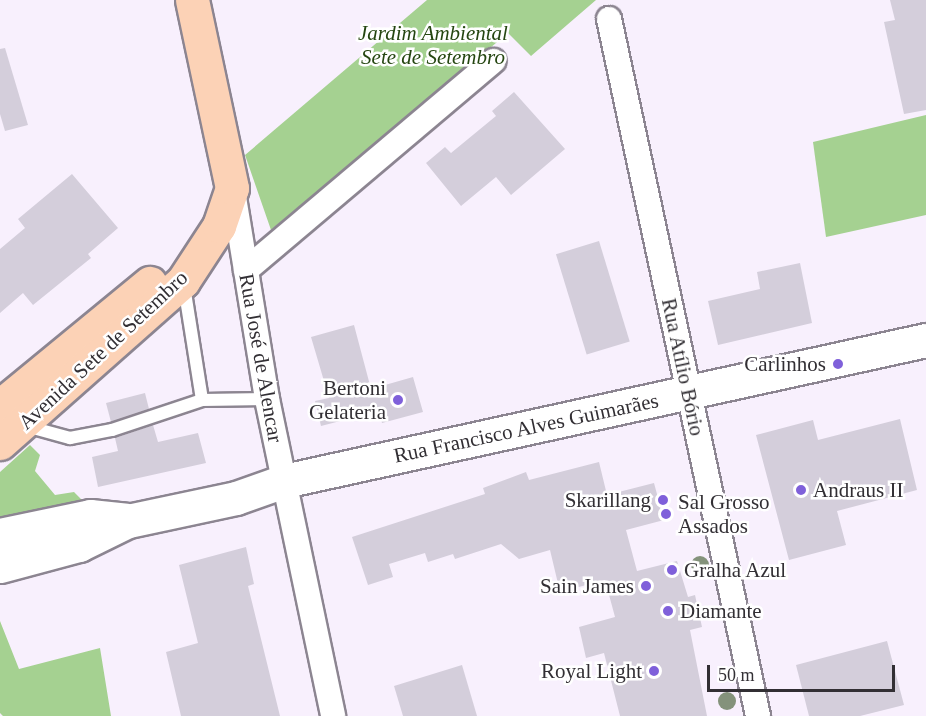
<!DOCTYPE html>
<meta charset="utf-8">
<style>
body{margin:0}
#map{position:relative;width:926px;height:716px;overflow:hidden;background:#f8f0fd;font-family:"Times New Roman",serif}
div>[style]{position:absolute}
.green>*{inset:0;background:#a5d191}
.building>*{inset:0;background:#d4cedb;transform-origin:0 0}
.roads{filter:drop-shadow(2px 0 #8c8591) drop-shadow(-2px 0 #8c8591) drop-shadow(0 2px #8c8591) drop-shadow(0 -2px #8c8591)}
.lane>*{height:12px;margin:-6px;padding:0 6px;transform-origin:6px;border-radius:6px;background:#fff}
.street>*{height:24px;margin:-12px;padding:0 12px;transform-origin:12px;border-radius:12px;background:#fff}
.secondary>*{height:33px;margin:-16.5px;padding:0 16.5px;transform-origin:16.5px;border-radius:16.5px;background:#fff}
.primary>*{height:33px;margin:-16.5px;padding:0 16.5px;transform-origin:16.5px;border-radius:16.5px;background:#fcd2b6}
.trees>*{width:18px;height:18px;margin:-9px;border-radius:50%;background:#84927b}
.dots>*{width:16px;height:16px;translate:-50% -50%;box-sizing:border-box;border:3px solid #fff;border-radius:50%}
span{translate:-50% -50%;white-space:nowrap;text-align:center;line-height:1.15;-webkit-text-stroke:5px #fff;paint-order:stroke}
.park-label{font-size:21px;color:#254611;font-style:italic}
.street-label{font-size:21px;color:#322f34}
.poi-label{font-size:21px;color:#322f34}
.right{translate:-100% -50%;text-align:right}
.left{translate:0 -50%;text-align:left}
.scale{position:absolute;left:707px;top:665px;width:188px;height:27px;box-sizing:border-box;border:3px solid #322f34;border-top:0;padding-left:8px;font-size:18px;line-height:21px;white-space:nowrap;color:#322f34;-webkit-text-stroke:4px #fff;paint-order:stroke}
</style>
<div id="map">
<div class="green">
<i style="clip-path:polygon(427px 0,596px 0,531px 56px,508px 33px,271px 230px,245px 155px)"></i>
<i style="clip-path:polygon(926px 115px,926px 215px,826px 237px,813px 142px)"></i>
<i style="clip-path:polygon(30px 445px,40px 455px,35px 471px,55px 495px,74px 492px,84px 502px,0 519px,0 472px)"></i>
<i style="clip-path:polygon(0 621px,19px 669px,100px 648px,111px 716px,3px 716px,0 713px)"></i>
</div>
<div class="building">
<i style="clip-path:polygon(890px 0,926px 0,926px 110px,904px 114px,884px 22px,895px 20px)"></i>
<i style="clip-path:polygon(5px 48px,28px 125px,5px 131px,0 114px,0 49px)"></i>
<i style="clip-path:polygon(514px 92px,565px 149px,511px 195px,496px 177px,461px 206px,426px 163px,445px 147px,451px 153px,496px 116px,492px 111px)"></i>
<i style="clip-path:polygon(72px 174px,118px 228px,88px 254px,91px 258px,33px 305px,23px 293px,0 313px,0 249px,25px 228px,18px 219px)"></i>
<i style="left:599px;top:241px;width:105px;height:45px;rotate:73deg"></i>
<i style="clip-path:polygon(800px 263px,812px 323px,718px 345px,708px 301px,760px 289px,757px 272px)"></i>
<i style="clip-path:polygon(354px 325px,371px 389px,413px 377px,423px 412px,382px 423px,379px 411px,321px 426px,315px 401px,329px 398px,311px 337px)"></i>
<i style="clip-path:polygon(145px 393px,149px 409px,111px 422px,106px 403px)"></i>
<i style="clip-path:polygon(900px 419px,917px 490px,837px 511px,846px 545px,789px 560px,756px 435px,813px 420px,818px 440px)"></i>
<i style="clip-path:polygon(153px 425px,158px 442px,198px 433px,206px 463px,98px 487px,92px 457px,118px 451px,115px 438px)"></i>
<i style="clip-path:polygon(599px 462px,607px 495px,654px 483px,664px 520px,626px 530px,637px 571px,677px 561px,688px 597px,695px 595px,702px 627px,690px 630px,707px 716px,620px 716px,604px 653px,586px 658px,579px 627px,615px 617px,605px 580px,560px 592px,550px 550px,519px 559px,501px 544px,455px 559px,453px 554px,428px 562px,425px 553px,389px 564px,393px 577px,368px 585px,352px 537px,485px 494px,483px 488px,526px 472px,529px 480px)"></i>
<i style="clip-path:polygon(246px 547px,254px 584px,248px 586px,280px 716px,181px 716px,166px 652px,198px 643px,179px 565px)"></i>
<i style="clip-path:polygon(887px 641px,904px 705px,860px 716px,809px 716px,796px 665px)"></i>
<i style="clip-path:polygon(462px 665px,477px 716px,403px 716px,394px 686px)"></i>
</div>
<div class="roads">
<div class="lane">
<i style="left:184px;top:286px;width:115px;rotate:81deg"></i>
<i style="left:26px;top:426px;width:46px;rotate:15.3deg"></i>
<i style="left:70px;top:438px;width:43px;rotate:-10.8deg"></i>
<i style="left:112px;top:430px;width:95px;rotate:-18.4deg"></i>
<i style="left:202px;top:400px;width:65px;rotate:-0.9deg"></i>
</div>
<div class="street">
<i style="left:609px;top:19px;width:713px;rotate:77.93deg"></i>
<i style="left:233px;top:191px;width:211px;rotate:80.7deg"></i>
<i style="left:267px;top:399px;width:324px;rotate:78.2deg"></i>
<i style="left:246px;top:270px;width:324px;rotate:-40.2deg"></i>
</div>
<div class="secondary">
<i style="left:0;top:535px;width:92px;rotate:-11.9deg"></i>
<i style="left:90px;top:516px;width:36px;rotate:6deg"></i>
<i style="left:0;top:566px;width:82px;rotate:-14.9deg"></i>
<i style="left:79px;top:545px;width:55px;rotate:-26.1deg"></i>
<i style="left:128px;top:521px;width:110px;rotate:-12deg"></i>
<i style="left:236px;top:498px;width:51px;rotate:-19.5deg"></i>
<i style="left:284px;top:481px;width:657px;rotate:-12.39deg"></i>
</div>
<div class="primary">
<i style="left:0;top:406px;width:194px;rotate:-39.4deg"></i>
<i style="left:0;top:443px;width:244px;rotate:-41.5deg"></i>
<i style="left:183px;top:281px;width:66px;rotate:-56.8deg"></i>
<i style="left:219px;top:226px;width:40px;rotate:-71.1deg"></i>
<i style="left:232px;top:188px;width:192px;rotate:-102deg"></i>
</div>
</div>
<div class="trees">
<i style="left:700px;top:565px"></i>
<i style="left:727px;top:701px"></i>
</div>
<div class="dots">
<i style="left:838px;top:364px;background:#7f60da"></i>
<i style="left:398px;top:400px;background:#7f60da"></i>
<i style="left:801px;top:490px;background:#7f60da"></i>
<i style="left:663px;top:500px;background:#7f60da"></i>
<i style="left:666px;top:514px;background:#7f60da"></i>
<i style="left:672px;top:570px;background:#7f60da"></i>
<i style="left:646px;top:586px;background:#7f60da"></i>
<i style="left:668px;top:611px;background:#7f60da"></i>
<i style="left:654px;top:671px;background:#7f60da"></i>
</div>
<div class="park-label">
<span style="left:433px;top:45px">Jardim Ambiental<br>Sete de Setembro</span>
</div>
<div class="street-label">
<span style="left:103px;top:350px;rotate:-43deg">Avenida Sete de Setembro</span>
<span style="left:261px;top:358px;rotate:80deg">Rua José de Alencar</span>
<span style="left:683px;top:367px;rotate:78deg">Rua Atílio Bório</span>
<span style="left:526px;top:428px;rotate:-12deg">Rua Francisco Alves Guimarães</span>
</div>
<div class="poi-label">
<span class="right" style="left:826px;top:364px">Carlinhos</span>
<span class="right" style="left:386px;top:400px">Bertoni<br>Gelateria</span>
<span class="left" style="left:813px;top:490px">Andraus II</span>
<span class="right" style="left:651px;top:500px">Skarillang</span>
<span class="left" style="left:678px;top:514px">Sal Grosso<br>Assados</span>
<span class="left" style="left:684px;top:570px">Gralha Azul</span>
<span class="right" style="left:634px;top:586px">Sain James</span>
<span class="left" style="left:680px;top:611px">Diamante</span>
<span class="right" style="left:642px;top:671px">Royal Light</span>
</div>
<div class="scale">50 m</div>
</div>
